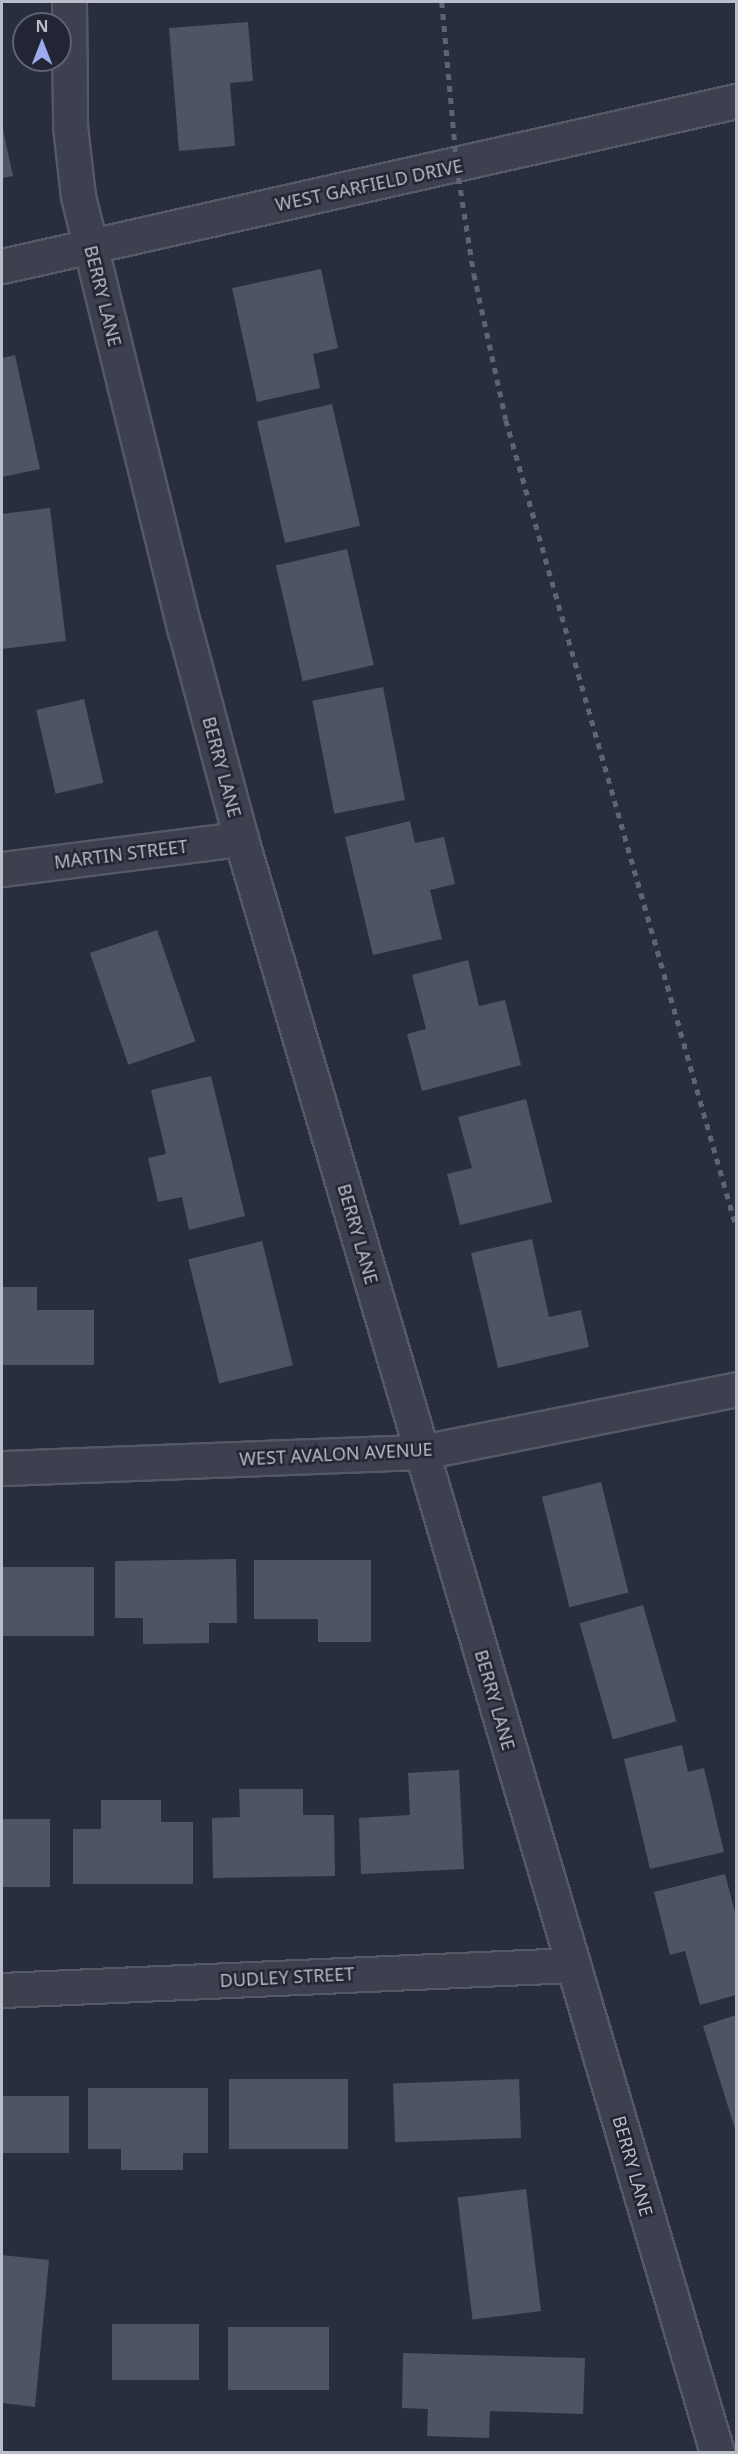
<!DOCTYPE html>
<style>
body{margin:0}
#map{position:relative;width:738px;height:2454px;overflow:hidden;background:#292e3f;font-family:"Noto Sans",sans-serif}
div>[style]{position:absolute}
.building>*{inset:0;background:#4e5365;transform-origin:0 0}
.roads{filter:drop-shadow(2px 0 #555966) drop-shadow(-2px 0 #555966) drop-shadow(0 2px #555966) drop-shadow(0 -2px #555966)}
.minor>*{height:33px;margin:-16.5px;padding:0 16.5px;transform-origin:16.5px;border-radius:16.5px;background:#3d414f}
.rail>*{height:4.5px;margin-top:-2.25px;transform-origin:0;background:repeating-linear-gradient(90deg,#5f6475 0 6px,transparent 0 12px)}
span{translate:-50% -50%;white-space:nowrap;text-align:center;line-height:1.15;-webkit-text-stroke:5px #222634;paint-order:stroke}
.street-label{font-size:18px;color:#b9bdc9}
.frame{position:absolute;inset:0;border:3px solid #b9bdc9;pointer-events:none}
.north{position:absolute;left:12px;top:12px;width:60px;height:60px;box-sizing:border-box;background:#222634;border:2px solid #5e6270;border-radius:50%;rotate:0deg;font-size:16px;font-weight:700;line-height:24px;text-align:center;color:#b9bdc9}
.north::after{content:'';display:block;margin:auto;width:21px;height:27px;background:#9babed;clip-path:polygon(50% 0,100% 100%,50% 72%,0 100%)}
</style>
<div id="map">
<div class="building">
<i style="clip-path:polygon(248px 22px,253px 81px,230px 83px,235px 146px,179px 151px,169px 28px)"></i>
<i style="clip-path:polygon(2px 125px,13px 176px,2px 178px)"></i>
<i style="clip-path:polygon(321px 269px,338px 348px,313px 354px,320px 388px,257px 402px,232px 288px)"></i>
<i style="clip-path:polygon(15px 355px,40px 469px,2px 477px,2px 358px)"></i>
<i style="left:332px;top:404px;width:125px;height:77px;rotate:77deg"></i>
<i style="clip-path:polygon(50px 508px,66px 641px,2px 649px,2px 514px)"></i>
<i style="left:347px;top:549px;width:119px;height:73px;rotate:77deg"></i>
<i style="left:383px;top:687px;width:115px;height:72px;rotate:79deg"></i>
<i style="left:84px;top:699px;width:86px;height:49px;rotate:77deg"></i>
<i style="clip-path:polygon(410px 821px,415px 843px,444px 837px,455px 884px,430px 890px,442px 939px,373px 955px,345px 837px)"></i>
<i style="left:157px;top:930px;width:118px;height:71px;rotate:71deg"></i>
<i style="clip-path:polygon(468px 960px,479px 1006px,505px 1000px,521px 1065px,422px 1091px,407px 1034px,426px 1029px,412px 975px)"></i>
<i style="clip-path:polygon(211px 1076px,245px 1216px,189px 1230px,182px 1197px,158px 1202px,148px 1158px,166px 1154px,151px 1090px)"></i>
<i style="clip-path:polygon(526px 1099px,552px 1202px,460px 1225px,447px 1174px,472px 1168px,458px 1117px)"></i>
<i style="clip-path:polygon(532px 1239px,549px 1317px,581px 1310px,589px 1347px,498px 1368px,471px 1253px)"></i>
<i style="left:262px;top:1241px;width:128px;height:76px;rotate:76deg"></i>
<i style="clip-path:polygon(2px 1287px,37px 1287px,37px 1310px,94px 1310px,94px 1365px,2px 1365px)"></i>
<i style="left:601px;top:1482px;width:114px;height:61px;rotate:76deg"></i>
<i style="clip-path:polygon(236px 1559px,237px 1623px,209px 1623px,209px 1643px,143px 1644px,143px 1618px,115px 1618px,115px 1561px)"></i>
<i style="clip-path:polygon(254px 1560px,371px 1560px,371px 1642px,318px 1642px,318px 1619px,254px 1619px)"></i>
<i style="left:2px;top:1567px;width:92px;height:69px"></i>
<i style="left:643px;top:1605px;width:121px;height:66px;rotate:74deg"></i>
<i style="clip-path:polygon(682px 1745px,688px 1772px,704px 1768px,724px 1852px,650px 1869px,624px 1759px)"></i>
<i style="clip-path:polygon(459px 1770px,464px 1869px,361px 1874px,359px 1818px,410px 1815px,408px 1773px)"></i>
<i style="clip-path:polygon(239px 1789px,303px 1789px,303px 1815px,334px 1815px,335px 1876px,213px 1878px,212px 1818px,240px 1817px)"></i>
<i style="clip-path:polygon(101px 1800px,161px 1800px,161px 1822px,193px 1822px,193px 1884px,73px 1884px,73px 1829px,101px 1829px)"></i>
<i style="left:2px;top:1819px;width:48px;height:68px"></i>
<i style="clip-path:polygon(725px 1874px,736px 1916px,736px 1995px,700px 2005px,685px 1951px,670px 1955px,654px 1892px)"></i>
<i style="clip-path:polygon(736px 2015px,736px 2132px,703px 2026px)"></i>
<i style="left:229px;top:2079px;width:119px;height:70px"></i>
<i style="left:519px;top:2079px;width:59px;height:126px;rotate:88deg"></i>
<i style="clip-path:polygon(88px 2088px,208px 2088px,208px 2153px,183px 2153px,183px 2170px,121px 2170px,121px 2149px,88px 2149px)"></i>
<i style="left:2px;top:2096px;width:67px;height:57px"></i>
<i style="left:526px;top:2189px;width:123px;height:69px;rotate:83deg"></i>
<i style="clip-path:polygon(2px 2255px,49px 2260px,35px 2407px,2px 2403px)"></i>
<i style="left:112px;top:2324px;width:87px;height:56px"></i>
<i style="left:228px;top:2327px;width:101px;height:63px"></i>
<i style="clip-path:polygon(403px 2353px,585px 2358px,583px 2414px,490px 2411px,489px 2438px,427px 2436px,428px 2409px,402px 2408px)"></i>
</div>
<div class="roads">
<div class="minor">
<i style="left:69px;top:2px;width:124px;rotate:89.5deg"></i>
<i style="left:70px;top:126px;width:70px;rotate:83.5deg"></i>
<i style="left:78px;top:196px;width:447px;rotate:76.2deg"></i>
<i style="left:185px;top:630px;width:216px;rotate:75deg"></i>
<i style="left:241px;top:839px;width:1682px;rotate:73.56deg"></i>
<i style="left:2px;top:266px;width:752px;rotate:-12.67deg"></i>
<i style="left:2px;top:869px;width:241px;rotate:-7.2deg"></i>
<i style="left:2px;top:1468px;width:420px;rotate:-2.2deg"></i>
<i style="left:422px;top:1452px;width:320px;rotate:-11.3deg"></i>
<i style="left:2px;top:1990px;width:572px;rotate:-2.51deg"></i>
</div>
</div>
<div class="rail">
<i style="left:442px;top:2px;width:165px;rotate:84.8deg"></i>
<i style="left:457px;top:166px;width:109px;rotate:81.1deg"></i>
<i style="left:474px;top:274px;width:149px;rotate:77.6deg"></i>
<i style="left:506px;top:420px;width:838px;rotate:74.07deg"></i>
</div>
<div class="street-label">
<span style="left:369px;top:185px;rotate:-12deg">WEST GARFIELD DRIVE</span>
<span style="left:103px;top:296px;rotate:76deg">BERRY LANE</span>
<span style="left:222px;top:767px;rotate:75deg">BERRY LANE</span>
<span style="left:121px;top:854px;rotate:-7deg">MARTIN STREET</span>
<span style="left:358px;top:1234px;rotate:74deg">BERRY LANE</span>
<span style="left:336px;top:1454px;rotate:-3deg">WEST AVALON AVENUE</span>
<span style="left:495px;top:1700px;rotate:74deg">BERRY LANE</span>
<span style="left:287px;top:1977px;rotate:-3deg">DUDLEY STREET</span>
<span style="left:633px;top:2166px;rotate:74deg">BERRY LANE</span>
</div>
<div class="frame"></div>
<div class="north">N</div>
</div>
